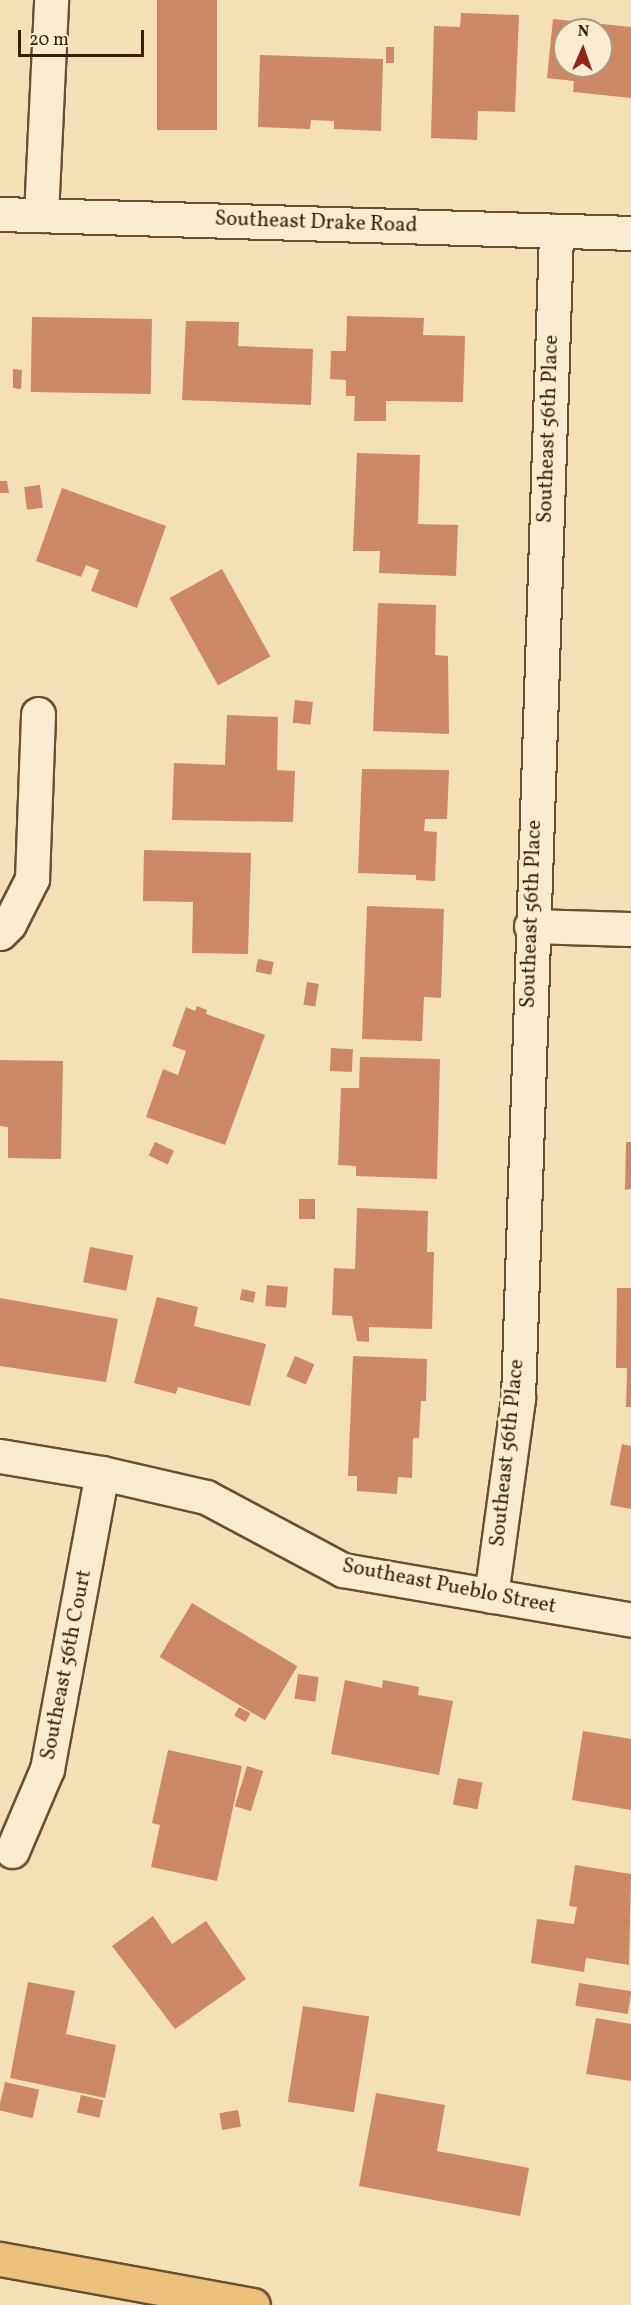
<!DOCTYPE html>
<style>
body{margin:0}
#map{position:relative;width:631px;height:2305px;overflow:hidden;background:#f4e0b6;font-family:Vollkorn,serif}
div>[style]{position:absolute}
.building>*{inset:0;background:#cd8866;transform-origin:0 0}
.roads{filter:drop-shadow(2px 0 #684f34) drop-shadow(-2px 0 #684f34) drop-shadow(0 2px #684f34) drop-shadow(0 -2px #684f34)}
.street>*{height:33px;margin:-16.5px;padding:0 16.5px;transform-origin:16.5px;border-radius:16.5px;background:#f8ebd0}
.primary>*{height:33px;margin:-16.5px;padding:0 16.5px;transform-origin:16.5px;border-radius:16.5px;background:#eac07b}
span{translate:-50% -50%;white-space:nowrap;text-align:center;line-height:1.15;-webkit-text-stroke:6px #f8ebd0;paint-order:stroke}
.street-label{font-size:21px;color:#3a1f08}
.north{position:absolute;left:553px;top:18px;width:60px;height:60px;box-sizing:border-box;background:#f8ebd0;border:2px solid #ac9980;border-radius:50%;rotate:2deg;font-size:16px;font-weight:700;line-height:24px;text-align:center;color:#3a1f08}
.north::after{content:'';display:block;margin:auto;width:21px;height:27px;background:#8f2418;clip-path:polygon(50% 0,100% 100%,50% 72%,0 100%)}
.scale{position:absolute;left:18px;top:30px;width:126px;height:27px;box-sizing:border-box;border:3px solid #3a1f08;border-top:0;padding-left:8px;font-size:18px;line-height:21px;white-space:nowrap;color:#3a1f08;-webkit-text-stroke:4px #f8ebd0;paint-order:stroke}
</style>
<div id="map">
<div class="building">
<i style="left:157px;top:0;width:60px;height:130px"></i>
<i style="clip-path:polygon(461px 13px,519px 15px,515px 112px,478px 111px,477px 140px,431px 138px,434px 26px,460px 27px)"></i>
<i style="clip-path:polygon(evenodd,553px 19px,631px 27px,631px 98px,573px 92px,574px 81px,547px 78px,553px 19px,565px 30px,601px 30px,601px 66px,565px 66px,565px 30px)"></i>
<i style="left:386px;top:47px;width:8px;height:16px"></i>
<i style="clip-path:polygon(260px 55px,383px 59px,381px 131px,334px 129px,334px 121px,311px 120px,310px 129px,258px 127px)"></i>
<i style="clip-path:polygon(347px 316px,424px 318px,423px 335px,465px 336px,463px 402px,386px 401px,386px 421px,354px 421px,355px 396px,346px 396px,346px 380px,330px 379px,331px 351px,346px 351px)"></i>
<i style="left:32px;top:317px;width:120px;height:75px;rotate:1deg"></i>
<i style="clip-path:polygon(186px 321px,239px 322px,238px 346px,313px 349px,311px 405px,182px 400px)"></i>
<i style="clip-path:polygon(13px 369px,22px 370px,21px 389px,13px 388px)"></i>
<i style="clip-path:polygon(357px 453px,420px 455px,418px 524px,458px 525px,456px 576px,379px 573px,380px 551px,353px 551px)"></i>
<i style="clip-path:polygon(0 481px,7px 481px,9px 493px,0 493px)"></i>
<i style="left:40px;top:485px;width:23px;height:16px;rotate:83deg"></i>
<i style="clip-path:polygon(62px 488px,166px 526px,137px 608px,91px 591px,99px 570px,86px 565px,81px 577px,36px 561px)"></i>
<i style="left:222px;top:569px;width:100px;height:60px;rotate:61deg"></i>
<i style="clip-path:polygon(378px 603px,436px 605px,435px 655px,448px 656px,449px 734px,373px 731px)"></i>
<i style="left:295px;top:700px;width:18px;height:23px;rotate:6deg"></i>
<i style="clip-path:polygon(227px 715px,278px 717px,277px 770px,295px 771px,293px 822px,172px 820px,174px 763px,225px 765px)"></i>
<i style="clip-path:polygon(362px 769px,449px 770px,447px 819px,425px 819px,424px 831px,437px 832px,435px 881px,416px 880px,416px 875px,358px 873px)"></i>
<i style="clip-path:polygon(144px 850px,251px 853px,248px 954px,192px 953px,193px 902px,143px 901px)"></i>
<i style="clip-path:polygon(367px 906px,444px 909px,441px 998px,424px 997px,422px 1041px,362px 1039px)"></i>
<i style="left:258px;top:959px;width:16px;height:13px;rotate:11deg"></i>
<i style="left:307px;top:982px;width:12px;height:23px;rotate:9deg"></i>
<i style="clip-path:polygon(197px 1006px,207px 1010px,206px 1014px,265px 1035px,225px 1145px,146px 1117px,163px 1069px,178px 1075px,186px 1051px,172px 1046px,186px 1007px,195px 1011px)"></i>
<i style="left:331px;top:1048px;width:22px;height:23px;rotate:3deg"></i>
<i style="clip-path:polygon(360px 1057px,440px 1059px,437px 1179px,356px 1176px,356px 1166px,338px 1165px,341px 1088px,359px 1088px)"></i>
<i style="clip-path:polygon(0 1060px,63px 1061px,61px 1159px,8px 1158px,8px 1127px,0 1126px)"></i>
<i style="left:155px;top:1142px;width:21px;height:15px;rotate:25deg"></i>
<i style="clip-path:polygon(626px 1142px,631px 1142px,631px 1189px,625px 1190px)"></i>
<i style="left:299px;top:1199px;width:16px;height:20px"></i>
<i style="clip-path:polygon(357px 1208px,428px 1211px,427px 1252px,434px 1252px,432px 1329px,369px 1327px,369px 1342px,357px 1341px,352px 1316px,332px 1315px,334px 1268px,355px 1269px)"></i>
<i style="left:90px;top:1247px;width:44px;height:36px;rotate:11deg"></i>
<i style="left:267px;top:1285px;width:21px;height:21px;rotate:5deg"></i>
<i style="clip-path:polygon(617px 1288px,631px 1288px,631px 1407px,626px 1407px,627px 1368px,616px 1368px)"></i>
<i style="left:242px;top:1289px;width:14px;height:11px;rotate:12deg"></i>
<i style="clip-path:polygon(157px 1297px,198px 1307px,194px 1326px,266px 1344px,250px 1406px,178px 1387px,176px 1394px,134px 1383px)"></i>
<i style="clip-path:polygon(0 1298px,118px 1319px,106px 1382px,0 1366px)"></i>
<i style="left:295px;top:1356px;width:21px;height:22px;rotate:23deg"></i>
<i style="clip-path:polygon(353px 1356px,427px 1359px,426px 1401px,421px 1401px,419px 1438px,413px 1438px,412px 1478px,398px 1477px,397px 1494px,357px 1491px,357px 1476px,348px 1476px)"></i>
<i style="clip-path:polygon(622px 1444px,631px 1446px,631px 1509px,610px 1505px)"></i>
<i style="left:192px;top:1603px;width:123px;height:63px;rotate:31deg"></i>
<i style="left:298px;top:1674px;width:21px;height:25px;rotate:8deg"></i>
<i style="clip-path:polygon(345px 1680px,382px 1688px,383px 1680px,419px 1687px,418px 1695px,453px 1701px,439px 1775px,331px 1754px)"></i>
<i style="left:239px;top:1707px;width:13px;height:10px;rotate:29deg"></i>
<i style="clip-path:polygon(583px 1731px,631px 1739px,631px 1810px,572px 1800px)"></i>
<i style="clip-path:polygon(168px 1750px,242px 1766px,217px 1881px,151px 1867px,160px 1825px,152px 1823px)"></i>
<i style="left:247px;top:1766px;width:17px;height:42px;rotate:17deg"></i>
<i style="left:458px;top:1778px;width:25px;height:27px;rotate:11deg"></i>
<i style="clip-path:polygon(575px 1865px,631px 1874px,629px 1965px,586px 1958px,584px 1972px,531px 1963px,537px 1919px,574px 1924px,577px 1907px,569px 1906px)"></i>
<i style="clip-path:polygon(153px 1916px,172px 1944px,206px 1921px,246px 1979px,175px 2029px,112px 1946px)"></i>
<i style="clip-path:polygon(28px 1982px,75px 1991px,66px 2034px,116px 2045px,105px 2098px,10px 2078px)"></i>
<i style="left:579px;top:1983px;width:53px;height:23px;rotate:9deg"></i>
<i style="left:303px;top:2006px;width:67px;height:97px;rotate:9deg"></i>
<i style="clip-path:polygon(596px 2018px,631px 2024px,631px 2081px,586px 2074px)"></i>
<i style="left:5px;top:2082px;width:35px;height:29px;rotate:13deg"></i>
<i style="clip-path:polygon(376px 2093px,445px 2105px,437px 2151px,529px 2168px,520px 2216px,359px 2186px)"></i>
<i style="left:81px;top:2095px;width:23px;height:18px;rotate:13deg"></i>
<i style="left:238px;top:2110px;width:17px;height:19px;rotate:80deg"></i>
</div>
<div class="roads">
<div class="street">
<i style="left:0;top:214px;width:631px;rotate:1.72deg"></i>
<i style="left:41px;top:215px;width:215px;rotate:-87.3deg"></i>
<i style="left:531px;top:926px;width:100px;rotate:1.7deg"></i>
<i style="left:0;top:933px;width:13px;rotate:-45deg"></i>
<i style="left:9px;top:924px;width:51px;rotate:-62.9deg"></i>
<i style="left:32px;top:879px;width:165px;rotate:-87.9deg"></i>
<i style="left:0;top:1456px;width:103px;rotate:9.5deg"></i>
<i style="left:102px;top:1473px;width:107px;rotate:13deg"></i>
<i style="left:206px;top:1497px;width:155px;rotate:28.1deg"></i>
<i style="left:343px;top:1570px;width:292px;rotate:9.8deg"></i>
<i style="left:491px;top:1596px;width:200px;rotate:-82.2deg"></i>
<i style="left:518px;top:1398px;width:1168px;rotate:-88.13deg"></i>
<i style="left:12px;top:1851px;width:89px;rotate:-66.9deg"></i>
<i style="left:47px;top:1769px;width:301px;rotate:-79.5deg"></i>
</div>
<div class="primary">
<i style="left:0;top:2259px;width:257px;rotate:10.3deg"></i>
</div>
</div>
<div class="street-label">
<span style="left:316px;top:223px;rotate:2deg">Southeast Drake Road</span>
<span style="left:549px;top:429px;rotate:-88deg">Southeast 56th Place</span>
<span style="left:532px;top:914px;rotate:-88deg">Southeast 56th Place</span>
<span style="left:508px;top:1453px;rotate:-84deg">Southeast 56th Place</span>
<span style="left:449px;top:1587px;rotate:11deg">Southeast Pueblo Street</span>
<span style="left:67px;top:1665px;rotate:-79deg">Southeast 56th Court</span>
</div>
<div class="north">N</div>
<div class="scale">20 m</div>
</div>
